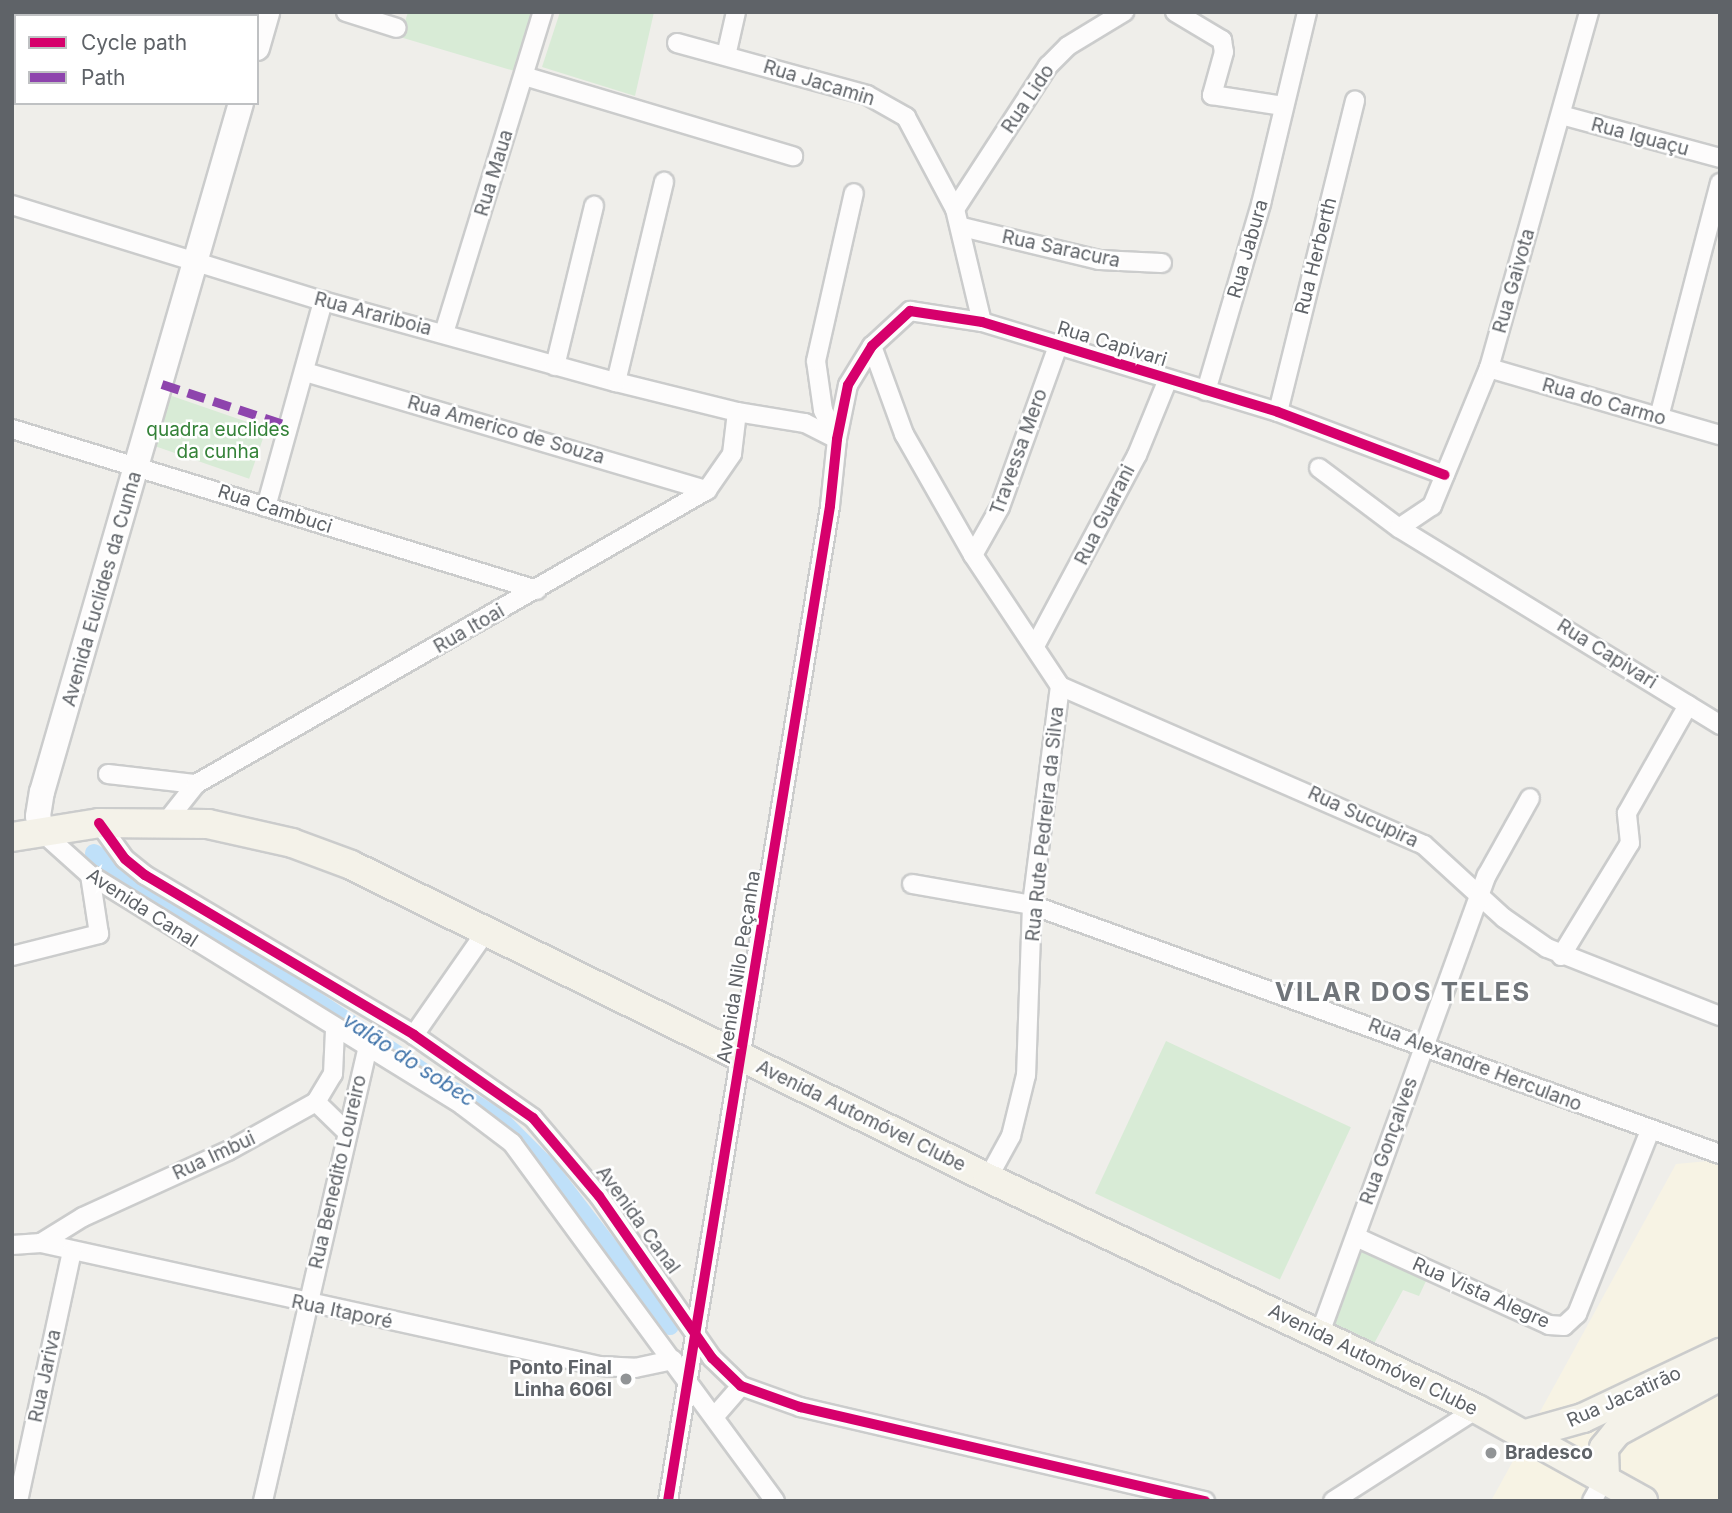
<!DOCTYPE html>
<meta charset="utf-8">
<style>
body{margin:0}
#map{position:relative;width:1732px;height:1513px;overflow:hidden;background:#efeeea;font-family:Inter,sans-serif}
div>[style]{position:absolute}
.commercial>*{inset:0;background:#f7f3e4}
.green>*{inset:0;background:#d8ebd6;transform-origin:0 0}
.canal>*{height:18px;margin:-9px;padding:0 9px;transform-origin:9px;border-radius:9px;background:#bfe0f9}
.roads{filter:drop-shadow(2px 0 #cbcccc) drop-shadow(-2px 0 #cbcccc) drop-shadow(0 2px #cbcccc) drop-shadow(0 -2px #cbcccc)}
.street>*{height:18px;margin:-9px;padding:0 9px;transform-origin:9px;border-radius:9px;background:#fdfcfc}
.secondary>*{height:24px;margin:-12px;padding:0 12px;transform-origin:12px;border-radius:12px;background:#fdfcfc}
.primary>*{height:28px;margin:-14px;padding:0 14px;transform-origin:14px;border-radius:14px;background:#f4f2e9}
.quiet>*{height:9px;margin-top:-4.5px;transform-origin:0;background:repeating-linear-gradient(90deg,#8e44ad 0 18px,transparent 0 27px)}
.cycleway>*{height:10px;margin:-5px;padding:0 5px;transform-origin:5px;border-radius:5px;background:#d6006c}
.dots>*{width:19px;height:19px;translate:-50% -50%;box-sizing:border-box;border:4px solid #fff;border-radius:50%}
span{translate:-50% -50%;white-space:nowrap;text-align:center;line-height:1.15;-webkit-text-stroke:5px #fff;paint-order:stroke}
.street-label{font-size:19px;color:#5f6368}
.park-label{font-size:19px;color:#348238}
.poi-label{font-size:19px;color:#5f6368;font-weight:700}
.right{translate:-100% -50%;text-align:right}
.left{translate:0 -50%;text-align:left}
.water-label{font-size:21px;color:#4174aa;font-style:italic}
.district-label{font-size:26px;color:#70757a;font-weight:700;letter-spacing:2px}
.frame{position:absolute;inset:0;border:14px solid #5f6368;pointer-events:none}
.legend{position:absolute;left:14px;top:14px;width:245px;height:91px;box-sizing:border-box;background:#fff;border:2px solid #bfc1c3;margin:0;padding:9px 12px;list-style:none;font-size:21px;color:#5f6368}
.legend li{display:flex;align-items:center;gap:14px;height:35px}
.legend b{width:35px;border:2px solid #bfc1c3}
</style>
<div id="map">
<div class="commercial">
<i style="clip-path:polygon(1720px 1160px,1720px 1501px,1491px 1501px,1676px 1164px)"></i>
</div>
<div class="green">
<i style="clip-path:polygon(408px 12px,536px 12px,518px 72px,400px 37px)"></i>
<i style="clip-path:polygon(560px 12px,654px 12px,635px 96px,542px 67px)"></i>
<i style="left:169px;top:395px;width:103px;height:53px;rotate:19deg"></i>
<i style="left:1166px;top:1041px;width:204px;height:168px;rotate:25deg"></i>
<i style="clip-path:polygon(1359px 1245px,1426px 1281px,1419px 1296px,1403px 1290px,1370px 1351px,1332px 1330px,1328px 1316px)"></i>
</div>
<div class="canal">
<i style="left:94px;top:853px;width:394px;rotate:33.6deg"></i>
<i style="left:454px;top:1091px;width:54px;rotate:31.3deg"></i>
<i style="left:500px;top:1119px;width:69px;rotate:45deg"></i>
<i style="left:549px;top:1168px;width:199px;rotate:52.6deg"></i>
</div>
<div class="roads">
<div class="street">
<i style="left:346px;top:12px;width:53px;rotate:17.4deg"></i>
<i style="left:1175px;top:12px;width:55px;rotate:30.8deg"></i>
<i style="left:1222px;top:40px;width:12px;rotate:81deg"></i>
<i style="left:1224px;top:52px;width:45px;rotate:105.6deg"></i>
<i style="left:1212px;top:95px;width:72px;rotate:8.8deg"></i>
<i style="left:677px;top:43px;width:197px;rotate:15.3deg"></i>
<i style="left:867px;top:95px;width:45px;rotate:29.4deg"></i>
<i style="left:906px;top:117px;width:104px;rotate:62deg"></i>
<i style="left:955px;top:209px;width:116px;rotate:76.6deg"></i>
<i style="left:726px;top:56px;width:45px;rotate:-77.2deg"></i>
<i style="left:524px;top:76px;width:281px;rotate:16.6deg"></i>
<i style="left:1561px;top:115px;width:165px;rotate:15.1deg"></i>
<i style="left:12px;top:205px;width:325px;rotate:17.2deg"></i>
<i style="left:323px;top:301px;width:304px;rotate:15.5deg"></i>
<i style="left:616px;top:382px;width:125px;rotate:13.9deg"></i>
<i style="left:737px;top:412px;width:69px;rotate:9.2deg"></i>
<i style="left:805px;top:423px;width:36px;rotate:27deg"></i>
<i style="left:955px;top:209px;width:171px;rotate:-57deg"></i>
<i style="left:1048px;top:66px;width:28px;rotate:-45deg"></i>
<i style="left:1068px;top:46px;width:66px;rotate:-31.3deg"></i>
<i style="left:962px;top:227px;width:141px;rotate:13.5deg"></i>
<i style="left:1099px;top:260px;width:63px;rotate:2.7deg"></i>
<i style="left:444px;top:333px;width:336px;rotate:-72.9deg"></i>
<i style="left:872px;top:346px;width:94px;rotate:70deg"></i>
<i style="left:904px;top:434px;width:139px;rotate:60.3deg"></i>
<i style="left:973px;top:555px;width:157px;rotate:56.4deg"></i>
<i style="left:1060px;top:686px;width:221px;rotate:97.3deg"></i>
<i style="left:1032px;top:905px;width:170px;rotate:92deg"></i>
<i style="left:1026px;top:1075px;width:63px;rotate:103.8deg"></i>
<i style="left:1011px;top:1136px;width:48px;rotate:118.7deg"></i>
<i style="left:555px;top:366px;width:165px;rotate:-76.3deg"></i>
<i style="left:1489px;top:368px;width:241px;rotate:16.2deg"></i>
<i style="left:305px;top:372px;width:419px;rotate:16.4deg"></i>
<i style="left:616px;top:382px;width:206px;rotate:-76.5deg"></i>
<i style="left:1206px;top:391px;width:195px;rotate:-73.6deg"></i>
<i style="left:1261px;top:204px;width:197px;rotate:-76.5deg"></i>
<i style="left:1278px;top:412px;width:321px;rotate:-76.1deg"></i>
<i style="left:1659px;top:417px;width:242px;rotate:-75.4deg"></i>
<i style="left:12px;top:429px;width:549px;rotate:17.05deg"></i>
<i style="left:837px;top:439px;width:32px;rotate:-116deg"></i>
<i style="left:823px;top:410px;width:49px;rotate:-98.1deg"></i>
<i style="left:816px;top:361px;width:172px;rotate:-77.3deg"></i>
<i style="left:1319px;top:468px;width:100px;rotate:36.9deg"></i>
<i style="left:1399px;top:528px;width:377px;rotate:31.5deg"></i>
<i style="left:266px;top:507px;width:214px;rotate:-74.5deg"></i>
<i style="left:1399px;top:528px;width:40px;rotate:-34deg"></i>
<i style="left:1432px;top:506px;width:149px;rotate:-67.6deg"></i>
<i style="left:1489px;top:368px;width:370px;rotate:-74.3deg"></i>
<i style="left:973px;top:555px;width:55px;rotate:-60.6deg"></i>
<i style="left:1000px;top:507px;width:171px;rotate:-70.2deg"></i>
<i style="left:1035px;top:646px;width:217px;rotate:-61.9deg"></i>
<i style="left:1137px;top:455px;width:82px;rotate:-67.8deg"></i>
<i style="left:1060px;top:686px;width:397px;rotate:23.6deg"></i>
<i style="left:1424px;top:845px;width:108px;rotate:42.4deg"></i>
<i style="left:1504px;top:918px;width:52px;rotate:34.9deg"></i>
<i style="left:1547px;top:948px;width:186px;rotate:21.5deg"></i>
<i style="left:108px;top:774px;width:89px;rotate:6.5deg"></i>
<i style="left:166px;top:822px;width:48px;rotate:-51.7deg"></i>
<i style="left:196px;top:784px;width:590px;rotate:-29.91deg"></i>
<i style="left:707px;top:490px;width:44px;rotate:-55.2deg"></i>
<i style="left:732px;top:454px;width:42px;rotate:-83.2deg"></i>
<i style="left:99px;top:823px;width:44px;rotate:54.2deg"></i>
<i style="left:125px;top:859px;width:26px;rotate:39deg"></i>
<i style="left:145px;top:875px;width:313px;rotate:30.7deg"></i>
<i style="left:414px;top:1035px;width:145px;rotate:34.9deg"></i>
<i style="left:533px;top:1118px;width:102px;rotate:49.8deg"></i>
<i style="left:599px;top:1196px;width:198px;rotate:55.1deg"></i>
<i style="left:712px;top:1358px;width:40px;rotate:44deg"></i>
<i style="left:741px;top:1386px;width:63px;rotate:19.6deg"></i>
<i style="left:800px;top:1407px;width:416px;rotate:13.1deg"></i>
<i style="left:42px;top:832px;width:64px;rotate:41.9deg"></i>
<i style="left:90px;top:875px;width:437px;rotate:31.7deg"></i>
<i style="left:462px;top:1105px;width:63px;rotate:37.2deg"></i>
<i style="left:512px;top:1143px;width:444px;rotate:53.7deg"></i>
<i style="left:912px;top:884px;width:122px;rotate:9.9deg"></i>
<i style="left:1032px;top:905px;width:732px;rotate:19.9deg"></i>
<i style="left:12px;top:956px;width:90px;rotate:-14.2deg"></i>
<i style="left:99px;top:934px;width:60px;rotate:-98.7deg"></i>
<i style="left:1561px;top:956px;width:132px;rotate:-58.6deg"></i>
<i style="left:1630px;top:843px;width:30px;rotate:-96deg"></i>
<i style="left:1627px;top:813px;width:124px;rotate:-60.5deg"></i>
<i style="left:414px;top:1035px;width:124px;rotate:-55.2deg"></i>
<i style="left:316px;top:1102px;width:43px;rotate:44.1deg"></i>
<i style="left:1356px;top:1237px;width:212px;rotate:24.5deg"></i>
<i style="left:1549px;top:1325px;width:15px;rotate:4deg"></i>
<i style="left:1564px;top:1326px;width:18px;rotate:-43deg"></i>
<i style="left:1577px;top:1314px;width:197px;rotate:-68.3deg"></i>
<i style="left:41px;top:1243px;width:49px;rotate:-31.8deg"></i>
<i style="left:83px;top:1217px;width:159px;rotate:-24.5deg"></i>
<i style="left:228px;top:1151px;width:101px;rotate:-29.1deg"></i>
<i style="left:316px;top:1102px;width:33px;rotate:-59deg"></i>
<i style="left:333px;top:1074px;width:44px;rotate:-87.4deg"></i>
<i style="left:12px;top:1245px;width:29px;rotate:-4deg"></i>
<i style="left:41px;top:1243px;width:572px;rotate:12.41deg"></i>
<i style="left:600px;top:1366px;width:35px;rotate:3deg"></i>
<i style="left:635px;top:1368px;width:39px;rotate:-12deg"></i>
<i style="left:1320px;top:1333px;width:487px;rotate:-70deg"></i>
<i style="left:1487px;top:875px;width:88px;rotate:-60.8deg"></i>
<i style="left:714px;top:1417px;width:41px;rotate:-48.9deg"></i>
<i style="left:18px;top:1501px;width:255px;rotate:-77.8deg"></i>
<i style="left:263px;top:1501px;width:464px;rotate:-77deg"></i>
<i style="left:668px;top:1501px;width:1008px;rotate:-80.75deg"></i>
<i style="left:830px;top:506px;width:67px;rotate:-84deg"></i>
<i style="left:837px;top:439px;width:55px;rotate:-78.5deg"></i>
<i style="left:848px;top:385px;width:46px;rotate:-58.4deg"></i>
<i style="left:872px;top:346px;width:52px;rotate:-42.6deg"></i>
<i style="left:910px;top:311px;width:73px;rotate:8.7deg"></i>
<i style="left:982px;top:322px;width:309px;rotate:16.9deg"></i>
<i style="left:1278px;top:412px;width:178px;rotate:20.7deg"></i>
<i style="left:1333px;top:1501px;width:171px;rotate:-32.6deg"></i>
<i style="left:1592px;top:1501px;width:26px;rotate:-61deg"></i>
</div>
<div class="secondary">
<i style="left:257px;top:48px;width:37px;rotate:-74deg"></i>
<i style="left:42px;top:832px;width:16px;rotate:-104deg"></i>
<i style="left:38px;top:816px;width:24px;rotate:-81deg"></i>
<i style="left:42px;top:792px;width:717px;rotate:-73.89deg"></i>
</div>
<div class="primary">
<i style="left:12px;top:837px;width:88px;rotate:-9.1deg"></i>
<i style="left:99px;top:823px;width:109px;rotate:0.5deg"></i>
<i style="left:208px;top:824px;width:86px;rotate:12.7deg"></i>
<i style="left:292px;top:843px;width:63px;rotate:20.4deg"></i>
<i style="left:351px;top:865px;width:710px;rotate:26.17deg"></i>
<i style="left:988px;top:1178px;width:541px;rotate:25.29deg"></i>
<i style="left:1477px;top:1409px;width:190px;rotate:29deg"></i>
<i style="left:1526px;top:1434px;width:59px;rotate:-15.7deg"></i>
<i style="left:1583px;top:1418px;width:152px;rotate:-25.4deg"></i>
<i style="left:1605px;top:1478px;width:30px;rotate:-92deg"></i>
<i style="left:1604px;top:1448px;width:21px;rotate:-51deg"></i>
<i style="left:1617px;top:1432px;width:117px;rotate:-28.5deg"></i>
</div>
</div>
<div class="quiet">
<i style="left:162px;top:384px;width:135px;rotate:18.2deg"></i>
</div>
<div class="cycleway">
<i style="left:99px;top:823px;width:44px;rotate:54.2deg"></i>
<i style="left:125px;top:859px;width:26px;rotate:39deg"></i>
<i style="left:145px;top:875px;width:313px;rotate:30.7deg"></i>
<i style="left:414px;top:1035px;width:145px;rotate:34.9deg"></i>
<i style="left:533px;top:1118px;width:102px;rotate:49.8deg"></i>
<i style="left:599px;top:1196px;width:198px;rotate:55.1deg"></i>
<i style="left:712px;top:1358px;width:40px;rotate:44deg"></i>
<i style="left:741px;top:1386px;width:63px;rotate:19.6deg"></i>
<i style="left:800px;top:1407px;width:416px;rotate:13.1deg"></i>
<i style="left:668px;top:1501px;width:1008px;rotate:-80.75deg"></i>
<i style="left:830px;top:506px;width:67px;rotate:-84deg"></i>
<i style="left:837px;top:439px;width:55px;rotate:-78.5deg"></i>
<i style="left:848px;top:385px;width:46px;rotate:-58.4deg"></i>
<i style="left:872px;top:346px;width:52px;rotate:-42.6deg"></i>
<i style="left:910px;top:311px;width:73px;rotate:8.7deg"></i>
<i style="left:982px;top:322px;width:309px;rotate:16.9deg"></i>
<i style="left:1278px;top:412px;width:178px;rotate:20.7deg"></i>
</div>
<div class="dots">
<i style="left:626px;top:1379px;background:#919496"></i>
<i style="left:1491px;top:1453px;background:#919496"></i>
</div>
<div class="street-label">
<span style="left:819px;top:83px;rotate:17deg">Rua Jacamin</span>
<span style="left:1028px;top:99px;rotate:-56deg">Rua Lido</span>
<span style="left:1640px;top:137px;rotate:15deg">Rua Iguaçu</span>
<span style="left:494px;top:173px;rotate:-73deg">Rua Maua</span>
<span style="left:1061px;top:249px;rotate:12deg">Rua Saracura</span>
<span style="left:1248px;top:249px;rotate:-74deg">Rua Jabura</span>
<span style="left:1316px;top:256px;rotate:-76deg">Rua Herberth</span>
<span style="left:1514px;top:281px;rotate:-74deg">Rua Gaivota</span>
<span style="left:373px;top:314px;rotate:15deg">Rua Arariboia</span>
<span style="left:1112px;top:344px;rotate:17deg">Rua Capivari</span>
<span style="left:1604px;top:402px;rotate:16deg">Rua do Carmo</span>
<span style="left:506px;top:430px;rotate:16deg">Rua Americo de Souza</span>
<span style="left:1019px;top:452px;rotate:-70deg">Travessa Mero</span>
<span style="left:275px;top:509px;rotate:18deg">Rua Cambuci</span>
<span style="left:1105px;top:515px;rotate:-63deg">Rua Guarani</span>
<span style="left:102px;top:589px;rotate:-74deg">Avenida Euclides da Cunha</span>
<span style="left:469px;top:629px;rotate:-30deg">Rua Itoai</span>
<span style="left:1607px;top:654px;rotate:32deg">Rua Capivari</span>
<span style="left:1363px;top:817px;rotate:25deg">Rua Sucupira</span>
<span style="left:1045px;top:824px;rotate:-84deg">Rua Rute Pedreira da Silva</span>
<span style="left:142px;top:908px;rotate:33deg">Avenida Canal</span>
<span style="left:739px;top:967px;rotate:-81deg">Avenida Nilo Peçanha</span>
<span style="left:1475px;top:1065px;rotate:21deg">Rua Alexandre Herculano</span>
<span style="left:861px;top:1116px;rotate:26deg">Avenida Automóvel Clube</span>
<span style="left:1389px;top:1141px;rotate:-70deg">Rua Gonçalves</span>
<span style="left:214px;top:1156px;rotate:-25deg">Rua Imbui</span>
<span style="left:338px;top:1172px;rotate:-77deg">Rua Benedito Loureiro</span>
<span style="left:638px;top:1220px;rotate:54deg">Avenida Canal</span>
<span style="left:1481px;top:1293px;rotate:24deg">Rua Vista Alegre</span>
<span style="left:342px;top:1312px;rotate:12deg">Rua Itaporé</span>
<span style="left:1373px;top:1360px;rotate:26deg">Avenida Automóvel Clube</span>
<span style="left:45px;top:1376px;rotate:-78deg">Rua Jariva</span>
<span style="left:1624px;top:1397px;rotate:-24deg">Rua Jacatirão</span>
</div>
<div class="park-label">
<span style="left:218px;top:441px">quadra euclides<br>da cunha</span>
</div>
<div class="poi-label">
<span class="right" style="left:612px;top:1379px">Ponto Final<br>Linha 606I</span>
<span class="left" style="left:1505px;top:1453px">Bradesco</span>
</div>
<div class="water-label">
<span style="left:409px;top:1060px;rotate:33deg">valão do sobec</span>
</div>
<div class="district-label">
<span style="left:1403px;top:992px">VILAR DOS TELES</span>
</div>
<div class="frame"></div>
<ul class="legend">
<li><b style="height:9px;background:#d6006c"></b>Cycle path</li>
<li><b style="height:9px;background:#8e44ad"></b>Path</li>
</ul>
</div>
